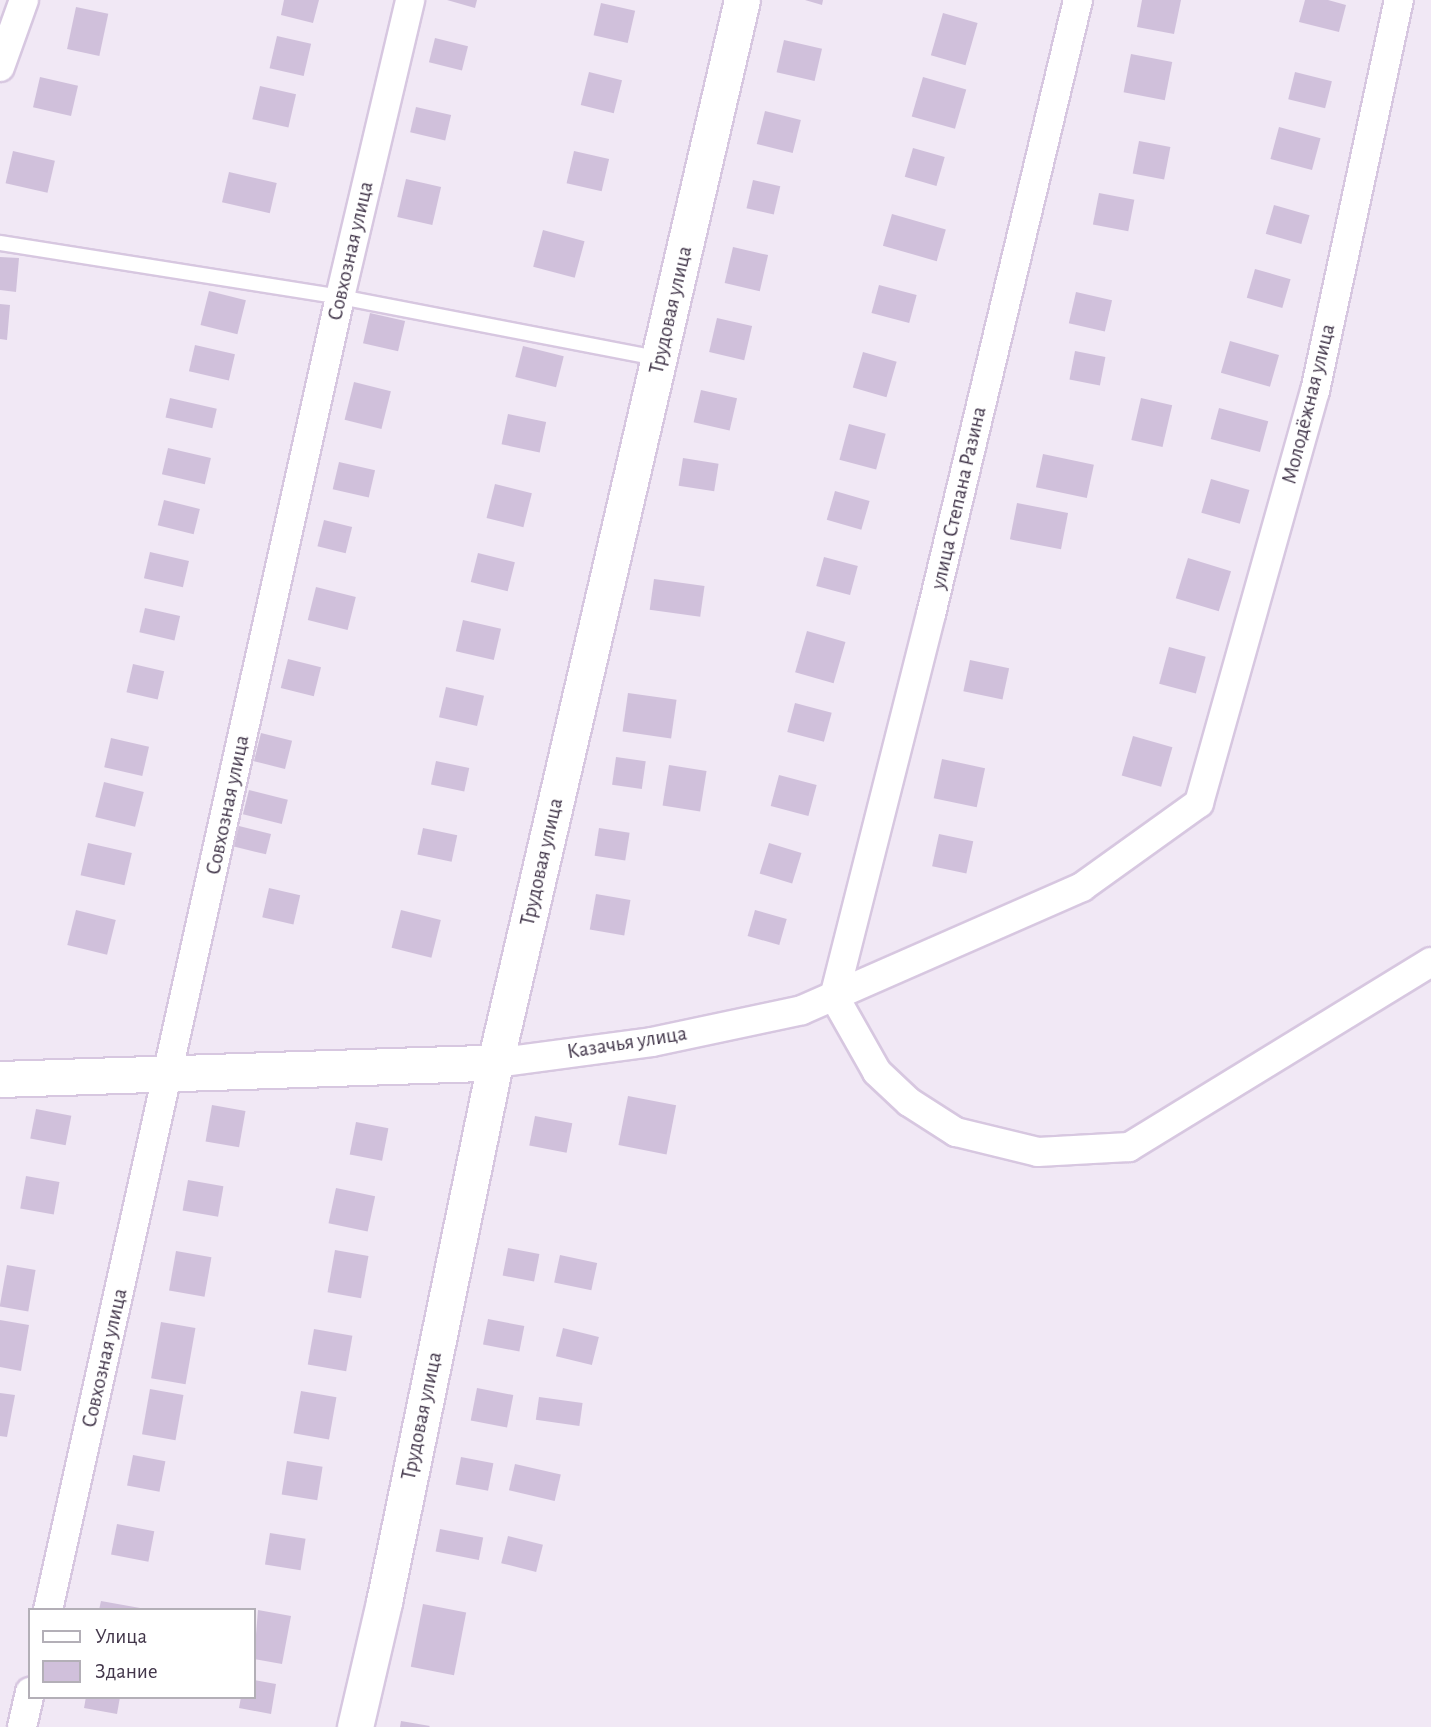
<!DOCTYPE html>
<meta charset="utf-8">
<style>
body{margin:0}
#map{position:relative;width:1431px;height:1727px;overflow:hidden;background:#f1e8f5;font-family:"Alegreya Sans",sans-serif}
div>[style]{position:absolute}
.building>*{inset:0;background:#d0c0db;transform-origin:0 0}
.roads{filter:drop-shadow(2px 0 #d7c7e0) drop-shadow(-2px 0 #d7c7e0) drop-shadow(0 2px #d7c7e0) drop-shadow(0 -2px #d7c7e0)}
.service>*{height:14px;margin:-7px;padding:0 7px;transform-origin:7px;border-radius:7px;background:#fff}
.minor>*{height:28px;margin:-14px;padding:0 14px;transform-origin:14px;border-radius:14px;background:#fff}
.tertiary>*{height:35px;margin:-17.5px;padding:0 17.5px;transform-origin:17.5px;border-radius:17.5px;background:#fff}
span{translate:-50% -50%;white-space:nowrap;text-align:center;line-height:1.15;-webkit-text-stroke:5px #fff;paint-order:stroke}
.street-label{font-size:21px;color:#42364a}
.legend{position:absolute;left:28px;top:1608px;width:228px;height:91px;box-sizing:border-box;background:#fff;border:2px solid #b3afb7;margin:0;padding:9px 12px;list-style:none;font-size:21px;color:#42364a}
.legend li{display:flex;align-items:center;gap:14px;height:35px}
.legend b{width:35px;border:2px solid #b3afb7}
</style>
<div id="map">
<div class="building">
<i style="clip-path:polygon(284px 0,319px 0,313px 23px,281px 15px)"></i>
<i style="clip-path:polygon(447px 0,477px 0,475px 8px)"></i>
<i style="clip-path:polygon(805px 0,823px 0,822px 5px)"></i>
<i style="clip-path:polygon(1142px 0,1181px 0,1174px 34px,1137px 27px)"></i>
<i style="clip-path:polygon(1305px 0,1328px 0,1346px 5px,1339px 32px,1299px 22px)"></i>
<i style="left:601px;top:3px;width:35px;height:33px;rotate:13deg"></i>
<i style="left:76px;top:7px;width:33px;height:43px;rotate:12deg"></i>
<i style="left:943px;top:13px;width:36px;height:44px;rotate:16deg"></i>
<i style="left:277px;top:36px;width:35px;height:33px;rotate:13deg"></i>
<i style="left:435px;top:38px;width:34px;height:25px;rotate:14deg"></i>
<i style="left:784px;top:40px;width:39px;height:33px;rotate:13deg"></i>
<i style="left:1131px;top:54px;width:42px;height:39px;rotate:11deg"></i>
<i style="left:589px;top:72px;width:34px;height:34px;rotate:14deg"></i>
<i style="left:1295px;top:72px;width:38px;height:28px;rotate:14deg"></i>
<i style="left:40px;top:77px;width:39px;height:31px;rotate:13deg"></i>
<i style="left:923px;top:77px;width:45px;height:41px;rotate:16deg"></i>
<i style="left:260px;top:86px;width:37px;height:34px;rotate:13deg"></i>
<i style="left:416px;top:107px;width:36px;height:26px;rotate:13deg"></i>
<i style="left:765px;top:111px;width:37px;height:34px;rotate:14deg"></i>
<i style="left:1279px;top:127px;width:43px;height:33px;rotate:15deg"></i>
<i style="left:1139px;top:141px;width:32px;height:33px;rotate:11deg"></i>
<i style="left:913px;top:148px;width:33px;height:30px;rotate:16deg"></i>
<i style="left:13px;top:151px;width:43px;height:33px;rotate:13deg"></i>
<i style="left:574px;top:151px;width:36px;height:33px;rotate:13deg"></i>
<i style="left:229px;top:172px;width:49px;height:31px;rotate:13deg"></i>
<i style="left:406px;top:179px;width:36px;height:39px;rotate:13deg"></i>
<i style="left:753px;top:180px;width:28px;height:29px;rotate:13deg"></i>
<i style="left:1099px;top:193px;width:36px;height:32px;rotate:11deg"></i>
<i style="left:1274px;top:205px;width:37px;height:30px;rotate:16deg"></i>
<i style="left:892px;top:214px;width:56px;height:33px;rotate:16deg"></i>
<i style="left:543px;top:230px;width:43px;height:38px;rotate:15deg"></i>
<i style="left:733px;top:247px;width:36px;height:37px;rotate:13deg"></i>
<i style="clip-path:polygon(0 257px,19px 258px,16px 292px,0 290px)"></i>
<i style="left:1255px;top:269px;width:37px;height:30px;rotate:16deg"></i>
<i style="left:879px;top:285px;width:39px;height:29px;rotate:15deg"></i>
<i style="left:209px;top:291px;width:38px;height:35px;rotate:14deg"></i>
<i style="left:1076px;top:292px;width:37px;height:32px;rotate:13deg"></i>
<i style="clip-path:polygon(0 304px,10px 305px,7px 340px,0 339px)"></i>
<i style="left:370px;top:313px;width:36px;height:31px;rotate:13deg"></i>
<i style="left:717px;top:318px;width:36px;height:35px;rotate:13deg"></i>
<i style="left:1230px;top:341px;width:51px;height:33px;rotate:16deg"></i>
<i style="left:195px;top:345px;width:41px;height:27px;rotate:13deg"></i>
<i style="left:523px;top:346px;width:42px;height:32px;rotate:14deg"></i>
<i style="left:1075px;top:351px;width:31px;height:29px;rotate:11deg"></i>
<i style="left:863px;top:352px;width:35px;height:37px;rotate:16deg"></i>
<i style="left:354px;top:382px;width:38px;height:39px;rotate:14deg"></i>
<i style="left:701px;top:390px;width:37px;height:33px;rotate:13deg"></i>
<i style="left:170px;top:398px;width:48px;height:20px;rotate:13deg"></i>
<i style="left:1141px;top:398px;width:32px;height:43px;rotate:13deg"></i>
<i style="left:1219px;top:408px;width:51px;height:32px;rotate:15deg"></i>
<i style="left:508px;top:414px;width:39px;height:31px;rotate:12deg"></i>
<i style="left:849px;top:424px;width:38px;height:37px;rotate:15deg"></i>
<i style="left:168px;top:448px;width:44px;height:27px;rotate:13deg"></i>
<i style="left:1043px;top:454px;width:52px;height:34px;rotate:12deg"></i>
<i style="left:683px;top:458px;width:36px;height:28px;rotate:9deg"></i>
<i style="left:339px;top:462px;width:37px;height:28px;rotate:13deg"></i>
<i style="left:1211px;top:479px;width:40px;height:35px;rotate:16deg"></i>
<i style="left:495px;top:484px;width:38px;height:35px;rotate:14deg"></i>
<i style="left:835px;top:491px;width:36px;height:30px;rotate:16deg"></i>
<i style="left:164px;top:500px;width:37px;height:26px;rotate:14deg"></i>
<i style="left:1017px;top:503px;width:52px;height:37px;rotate:11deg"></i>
<i style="left:324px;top:520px;width:29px;height:27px;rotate:14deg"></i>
<i style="left:150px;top:552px;width:40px;height:27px;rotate:13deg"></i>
<i style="left:478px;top:553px;width:38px;height:30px;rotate:14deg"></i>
<i style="left:824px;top:557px;width:35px;height:30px;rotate:15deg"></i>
<i style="left:1188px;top:558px;width:45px;height:42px;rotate:17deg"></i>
<i style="left:654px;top:579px;width:51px;height:31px;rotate:8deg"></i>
<i style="left:316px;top:587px;width:41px;height:34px;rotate:14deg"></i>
<i style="left:145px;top:608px;width:36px;height:25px;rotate:13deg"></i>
<i style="left:463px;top:620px;width:39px;height:32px;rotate:13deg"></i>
<i style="left:807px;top:631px;width:40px;height:43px;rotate:16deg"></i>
<i style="left:1169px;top:647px;width:38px;height:38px;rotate:15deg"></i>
<i style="left:288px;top:659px;width:34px;height:30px;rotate:14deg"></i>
<i style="left:970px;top:660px;width:40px;height:32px;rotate:12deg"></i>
<i style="left:133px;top:664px;width:32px;height:29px;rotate:13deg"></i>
<i style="left:446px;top:687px;width:39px;height:31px;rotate:13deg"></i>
<i style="left:628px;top:693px;width:49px;height:39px;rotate:8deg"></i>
<i style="left:795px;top:703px;width:38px;height:30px;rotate:15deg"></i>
<i style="left:261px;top:733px;width:32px;height:29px;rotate:14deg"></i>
<i style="left:1133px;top:736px;width:41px;height:41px;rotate:16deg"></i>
<i style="left:111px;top:738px;width:39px;height:30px;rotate:13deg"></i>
<i style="left:616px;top:757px;width:30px;height:28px;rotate:8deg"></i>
<i style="left:942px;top:759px;width:44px;height:40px;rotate:12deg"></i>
<i style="left:436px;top:761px;width:34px;height:24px;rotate:12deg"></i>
<i style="left:669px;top:765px;width:38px;height:41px;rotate:9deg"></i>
<i style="left:779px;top:775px;width:39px;height:32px;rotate:15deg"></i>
<i style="left:104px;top:782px;width:41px;height:36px;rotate:14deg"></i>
<i style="left:249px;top:790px;width:40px;height:25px;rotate:14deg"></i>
<i style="left:239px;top:826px;width:33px;height:21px;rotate:14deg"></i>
<i style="left:423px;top:828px;width:35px;height:27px;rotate:12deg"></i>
<i style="left:599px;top:828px;width:31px;height:28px;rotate:9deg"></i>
<i style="left:939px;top:834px;width:35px;height:33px;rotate:12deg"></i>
<i style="left:88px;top:843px;width:45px;height:33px;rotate:13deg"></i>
<i style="left:769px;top:843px;width:34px;height:32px;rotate:17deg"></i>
<i style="left:269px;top:888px;width:32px;height:30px;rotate:13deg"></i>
<i style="left:596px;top:894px;width:35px;height:36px;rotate:10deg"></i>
<i style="left:76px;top:910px;width:41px;height:36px;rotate:14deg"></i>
<i style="left:401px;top:910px;width:41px;height:39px;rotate:14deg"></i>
<i style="left:755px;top:910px;width:33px;height:27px;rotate:16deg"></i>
<i style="left:628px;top:1096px;width:49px;height:50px;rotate:11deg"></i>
<i style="left:212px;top:1105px;width:34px;height:37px;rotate:10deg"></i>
<i style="left:36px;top:1109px;width:36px;height:30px;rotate:11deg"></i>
<i style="left:535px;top:1116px;width:38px;height:30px;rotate:11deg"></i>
<i style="left:356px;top:1122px;width:33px;height:33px;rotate:11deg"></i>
<i style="left:26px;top:1176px;width:34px;height:33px;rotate:10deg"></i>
<i style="left:188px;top:1180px;width:36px;height:31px;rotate:10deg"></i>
<i style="left:336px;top:1188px;width:40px;height:36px;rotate:12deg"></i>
<i style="left:508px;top:1248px;width:32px;height:28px;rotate:11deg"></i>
<i style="left:335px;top:1250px;width:34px;height:43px;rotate:10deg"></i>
<i style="left:176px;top:1251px;width:36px;height:40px;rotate:10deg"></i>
<i style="left:560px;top:1255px;width:38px;height:28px;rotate:12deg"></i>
<i style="left:7px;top:1265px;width:29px;height:42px;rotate:10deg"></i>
<i style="left:488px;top:1319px;width:37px;height:26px;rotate:11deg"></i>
<i style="clip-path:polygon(0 1320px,29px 1325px,21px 1371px,0 1367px)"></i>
<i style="left:161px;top:1322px;width:35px;height:57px;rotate:10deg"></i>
<i style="left:563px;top:1328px;width:37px;height:29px;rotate:14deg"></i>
<i style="left:314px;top:1329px;width:39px;height:36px;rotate:10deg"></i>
<i style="left:477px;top:1388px;width:37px;height:33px;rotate:11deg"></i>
<i style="left:150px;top:1389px;width:34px;height:46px;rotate:10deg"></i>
<i style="left:301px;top:1391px;width:36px;height:43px;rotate:10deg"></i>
<i style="clip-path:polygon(0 1393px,15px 1395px,7px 1437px,0 1436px)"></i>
<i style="left:539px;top:1397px;width:44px;height:23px;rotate:8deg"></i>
<i style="left:133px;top:1455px;width:33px;height:31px;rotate:11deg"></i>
<i style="left:461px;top:1457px;width:33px;height:28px;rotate:11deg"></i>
<i style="left:287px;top:1461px;width:36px;height:34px;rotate:9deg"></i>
<i style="left:515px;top:1464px;width:47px;height:27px;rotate:13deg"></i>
<i style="left:117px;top:1524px;width:38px;height:31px;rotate:11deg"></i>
<i style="left:440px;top:1529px;width:44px;height:23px;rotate:11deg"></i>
<i style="left:270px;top:1533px;width:36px;height:32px;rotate:9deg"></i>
<i style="left:508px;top:1536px;width:36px;height:28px;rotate:14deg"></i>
<i style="clip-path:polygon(101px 1601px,140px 1608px,140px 1610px,99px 1610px)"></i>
<i style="left:423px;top:1604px;width:44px;height:64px;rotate:11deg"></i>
<i style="clip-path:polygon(258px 1610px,291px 1616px,282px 1664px,254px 1659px)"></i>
<i style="clip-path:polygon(254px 1680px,276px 1684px,271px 1714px,239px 1708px,241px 1697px,254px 1697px)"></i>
<i style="clip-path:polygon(86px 1697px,120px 1697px,117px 1714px,84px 1708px)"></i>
<i style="clip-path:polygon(401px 1721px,430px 1726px,429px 1727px,400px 1727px)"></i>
</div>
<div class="roads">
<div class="service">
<i style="left:0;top:243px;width:344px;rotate:9deg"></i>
<i style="left:340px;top:297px;width:324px;rotate:10.9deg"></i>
</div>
<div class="minor">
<i style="left:1078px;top:0;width:631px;rotate:103.46deg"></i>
<i style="left:931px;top:614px;width:394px;rotate:104.2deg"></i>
<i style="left:834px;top:996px;width:87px;rotate:60.5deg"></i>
<i style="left:877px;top:1072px;width:44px;rotate:43.2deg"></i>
<i style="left:909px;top:1102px;width:56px;rotate:32.6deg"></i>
<i style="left:956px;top:1132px;width:84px;rotate:13.7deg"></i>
<i style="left:1038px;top:1152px;width:91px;rotate:-3.1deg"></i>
<i style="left:1129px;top:1147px;width:354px;rotate:-31.5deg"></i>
<i style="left:0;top:67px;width:71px;rotate:-70.3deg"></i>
<i style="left:495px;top:1063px;width:158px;rotate:-7.6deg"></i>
<i style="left:652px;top:1042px;width:153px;rotate:-12deg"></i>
<i style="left:802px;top:1010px;width:306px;rotate:-23.7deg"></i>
<i style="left:1082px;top:887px;width:144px;rotate:-35.7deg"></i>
<i style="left:1199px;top:803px;width:428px;rotate:-74.3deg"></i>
<i style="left:1315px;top:391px;width:400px;rotate:-77.9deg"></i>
<i style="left:48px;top:1610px;width:1345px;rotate:-77.46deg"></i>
<i style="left:340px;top:297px;width:305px;rotate:-76.7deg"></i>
<i style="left:22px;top:1727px;width:36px;rotate:-77deg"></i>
</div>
<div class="tertiary">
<i style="left:0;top:1079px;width:495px;rotate:-1.9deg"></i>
<i style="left:355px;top:1727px;width:128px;rotate:-76.9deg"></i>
<i style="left:384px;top:1602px;width:550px;rotate:-78.36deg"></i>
<i style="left:495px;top:1063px;width:1091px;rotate:-76.92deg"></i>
</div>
</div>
<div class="street-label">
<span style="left:351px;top:251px;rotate:-77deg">Совхозная улица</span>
<span style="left:671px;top:310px;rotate:-77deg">Трудовая улица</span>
<span style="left:1309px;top:404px;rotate:-76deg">Молодёжная улица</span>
<span style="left:959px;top:498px;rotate:-77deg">улица Степана Разина</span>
<span style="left:228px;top:805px;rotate:-78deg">Совхозная улица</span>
<span style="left:542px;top:862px;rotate:-77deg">Трудовая улица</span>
<span style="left:627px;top:1043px;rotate:-9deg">Казачья улица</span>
<span style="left:105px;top:1358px;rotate:-77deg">Совхозная улица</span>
<span style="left:422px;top:1416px;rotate:-78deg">Трудовая улица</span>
</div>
<ul class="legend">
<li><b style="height:9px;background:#fff"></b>Улица</li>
<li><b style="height:19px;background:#d0c0db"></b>Здание</li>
</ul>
</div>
